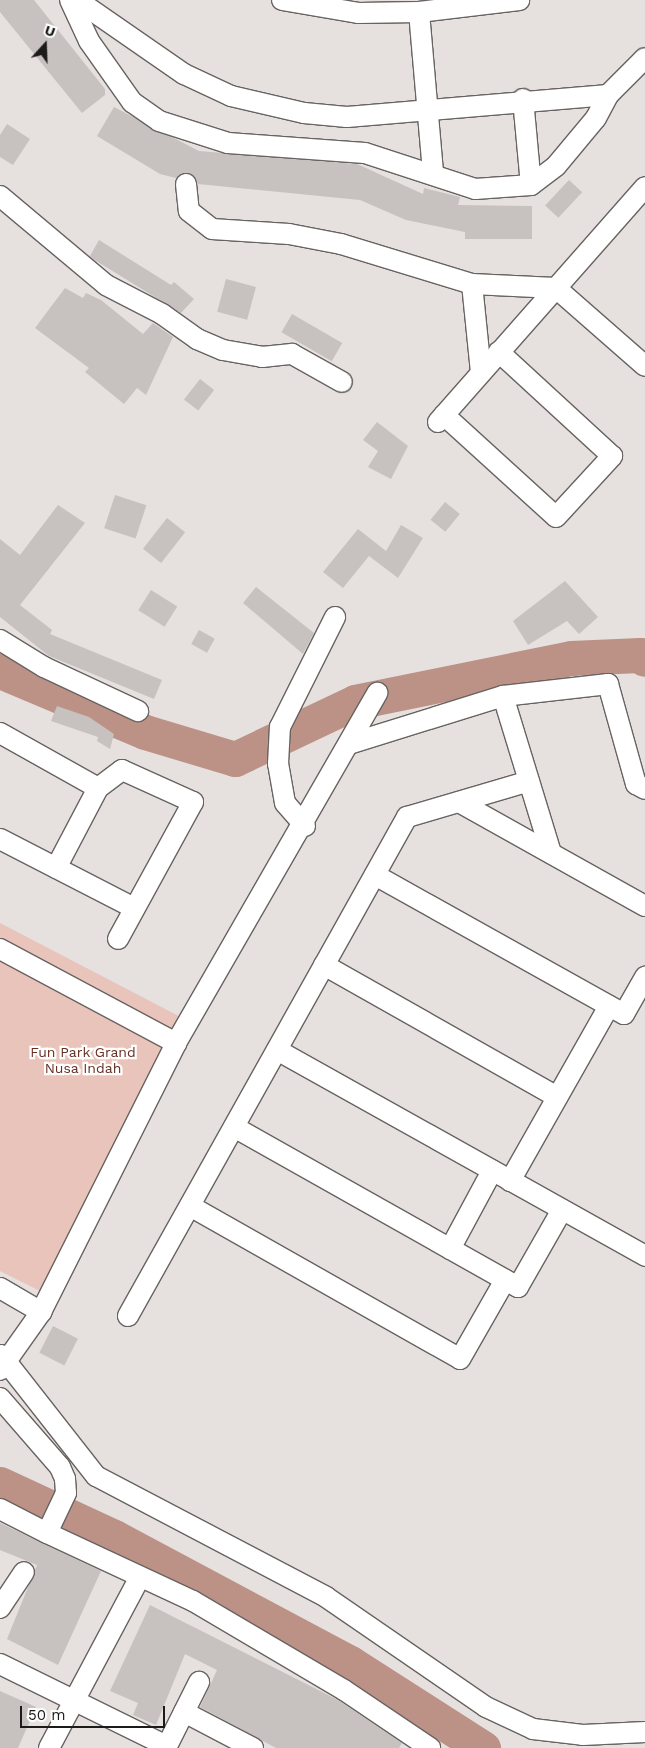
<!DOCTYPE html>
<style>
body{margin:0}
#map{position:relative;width:645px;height:1748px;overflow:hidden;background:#e6e0de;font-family:"Work Sans",sans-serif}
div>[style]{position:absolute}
.green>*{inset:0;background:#e8c4bb}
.river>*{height:35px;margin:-17.5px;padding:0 17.5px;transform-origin:17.5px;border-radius:17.5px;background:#bc9186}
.building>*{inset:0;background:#c7c1c0;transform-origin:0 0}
.roads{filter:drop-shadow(1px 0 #686361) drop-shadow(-1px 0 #686361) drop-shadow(0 1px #686361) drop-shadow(0 -1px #686361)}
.street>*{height:20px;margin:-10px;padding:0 10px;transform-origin:10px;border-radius:10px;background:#fff}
span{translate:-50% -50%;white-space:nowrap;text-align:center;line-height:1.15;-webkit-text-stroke:4.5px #fff;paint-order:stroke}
.park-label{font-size:14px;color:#672f21}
.north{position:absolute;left:20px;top:20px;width:50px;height:50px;-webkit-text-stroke:4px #fff;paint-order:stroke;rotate:20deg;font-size:14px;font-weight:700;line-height:20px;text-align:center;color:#1d1a1a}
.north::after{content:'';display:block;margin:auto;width:18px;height:22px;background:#1d1a1a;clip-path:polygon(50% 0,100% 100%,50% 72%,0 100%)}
.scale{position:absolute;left:20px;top:1706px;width:145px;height:22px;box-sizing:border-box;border:2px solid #1d1a1a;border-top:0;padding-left:6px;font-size:15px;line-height:18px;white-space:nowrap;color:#1d1a1a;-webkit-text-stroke:4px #fff;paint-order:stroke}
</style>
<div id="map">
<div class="green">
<i style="clip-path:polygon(0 923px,196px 1025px,48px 1295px,0 1271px)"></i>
</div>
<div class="river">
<i style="left:0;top:671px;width:157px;rotate:22.8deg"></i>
<i style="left:145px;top:732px;width:94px;rotate:16.7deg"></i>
<i style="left:235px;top:759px;width:133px;rotate:-25.4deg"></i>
<i style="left:355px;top:702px;width:220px;rotate:-11.5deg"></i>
<i style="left:571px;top:658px;width:69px;rotate:-2.5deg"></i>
<i style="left:640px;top:655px;width:6px;rotate:39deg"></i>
<i style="left:0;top:1484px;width:126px;rotate:24.9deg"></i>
<i style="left:114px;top:1537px;width:268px;rotate:28.1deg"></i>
<i style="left:350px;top:1663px;width:158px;rotate:32.6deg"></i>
</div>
<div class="building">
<i style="clip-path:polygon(0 0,34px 0,105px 89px,105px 95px,82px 113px,0 12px)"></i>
<i style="clip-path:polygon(114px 107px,199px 151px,357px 164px,423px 194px,424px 188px,460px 197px,458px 205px,532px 206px,532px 239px,465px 239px,465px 232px,406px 220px,360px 200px,198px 184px,190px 173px,176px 178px,160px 174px,97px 136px)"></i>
<i style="clip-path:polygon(7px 124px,30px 139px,13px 165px,0 157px,0 135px)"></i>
<i style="left:569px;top:180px;width:18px;height:35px;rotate:43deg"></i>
<i style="clip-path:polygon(99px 240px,171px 285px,174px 282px,194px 299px,181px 313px,93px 259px,90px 256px)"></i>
<i style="left:226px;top:279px;width:31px;height:34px;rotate:15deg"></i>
<i style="clip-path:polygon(65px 288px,83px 298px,86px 293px,101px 300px,143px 334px,153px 323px,173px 337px,146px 395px,137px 388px,124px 404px,85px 372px,89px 368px,35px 328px)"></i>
<i style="left:292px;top:314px;width:58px;height:21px;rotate:30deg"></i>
<i style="left:200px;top:379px;width:18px;height:26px;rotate:38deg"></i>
<i style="clip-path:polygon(377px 422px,408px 446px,391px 479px,368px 467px,378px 451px,363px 440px)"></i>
<i style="left:115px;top:495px;width:33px;height:35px;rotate:18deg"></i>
<i style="left:445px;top:502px;width:19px;height:23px;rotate:39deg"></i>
<i style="clip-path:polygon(58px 505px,85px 523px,20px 605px,52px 630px,50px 634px,162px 680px,154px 699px,49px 656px,0 617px,0 539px,20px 555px)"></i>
<i style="left:167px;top:518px;width:23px;height:39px;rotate:38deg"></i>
<i style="clip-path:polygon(401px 525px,423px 538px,398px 578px,369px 556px,343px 588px,323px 572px,358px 529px,386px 551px)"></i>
<i style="clip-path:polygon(565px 581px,598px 617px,579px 634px,567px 621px,528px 645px,513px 621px)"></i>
<i style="clip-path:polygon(256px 587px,314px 633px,303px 654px,243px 603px)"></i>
<i style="left:151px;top:590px;width:31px;height:24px;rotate:32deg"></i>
<i style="left:199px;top:630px;width:18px;height:16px;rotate:29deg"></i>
<i style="clip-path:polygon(57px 706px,89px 717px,114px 734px,110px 749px,97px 741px,98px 737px,51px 721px)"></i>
<i style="left:53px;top:1326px;width:28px;height:30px;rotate:27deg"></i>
<i style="clip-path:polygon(0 1523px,101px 1571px,58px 1665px,7px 1639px,37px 1565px,0 1550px)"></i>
<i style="clip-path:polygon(150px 1605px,338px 1700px,402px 1743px,399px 1748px,276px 1748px,200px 1707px,217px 1670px,185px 1654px,156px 1725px,133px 1715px,138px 1703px,110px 1691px)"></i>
<i style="clip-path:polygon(0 1691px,36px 1707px,18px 1748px,0 1748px)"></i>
</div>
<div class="roads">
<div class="street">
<i style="left:70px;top:0;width:45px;rotate:65.1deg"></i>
<i style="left:89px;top:41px;width:75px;rotate:54.8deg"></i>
<i style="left:132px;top:102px;width:33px;rotate:35deg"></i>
<i style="left:159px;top:121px;width:72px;rotate:17.7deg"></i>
<i style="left:228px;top:143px;width:137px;rotate:4.2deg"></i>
<i style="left:365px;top:153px;width:116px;rotate:18.1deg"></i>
<i style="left:475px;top:189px;width:56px;rotate:-4.1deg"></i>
<i style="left:531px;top:185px;width:31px;rotate:-37deg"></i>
<i style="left:556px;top:166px;width:62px;rotate:-50.2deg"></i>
<i style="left:596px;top:118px;width:26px;rotate:-62deg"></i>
<i style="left:608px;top:95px;width:52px;rotate:-45deg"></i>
<i style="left:77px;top:0;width:130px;rotate:34.7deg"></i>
<i style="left:184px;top:74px;width:52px;rotate:25.1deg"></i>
<i style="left:231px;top:96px;width:75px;rotate:13.1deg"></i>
<i style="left:304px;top:113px;width:43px;rotate:5.3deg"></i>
<i style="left:347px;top:117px;width:262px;rotate:-4.8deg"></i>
<i style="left:282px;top:0;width:77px;rotate:9.7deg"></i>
<i style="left:358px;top:13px;width:61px;rotate:-0.9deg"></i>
<i style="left:419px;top:12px;width:101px;rotate:-6.8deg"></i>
<i style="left:419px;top:12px;width:161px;rotate:85deg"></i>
<i style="left:523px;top:99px;width:86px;rotate:84.7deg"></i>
<i style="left:186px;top:184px;width:27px;rotate:84deg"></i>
<i style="left:189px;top:211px;width:29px;rotate:38deg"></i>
<i style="left:212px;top:229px;width:77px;rotate:3.7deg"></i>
<i style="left:289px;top:234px;width:53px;rotate:10.9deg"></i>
<i style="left:341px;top:244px;width:137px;rotate:17deg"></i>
<i style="left:472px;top:284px;width:84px;rotate:2.7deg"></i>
<i style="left:556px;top:288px;width:118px;rotate:41.2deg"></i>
<i style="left:0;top:196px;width:138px;rotate:40deg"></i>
<i style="left:106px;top:285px;width:63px;rotate:27.4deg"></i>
<i style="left:162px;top:314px;width:43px;rotate:35.5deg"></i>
<i style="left:197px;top:339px;width:28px;rotate:23deg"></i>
<i style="left:223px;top:350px;width:40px;rotate:10deg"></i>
<i style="left:262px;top:357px;width:30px;rotate:-6deg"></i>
<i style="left:292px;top:354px;width:57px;rotate:29.2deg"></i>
<i style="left:472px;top:284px;width:89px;rotate:84.2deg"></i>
<i style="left:444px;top:415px;width:151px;rotate:42.3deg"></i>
<i style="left:556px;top:517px;width:83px;rotate:-47.4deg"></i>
<i style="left:612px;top:456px;width:154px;rotate:-137.4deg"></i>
<i style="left:438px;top:422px;width:313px;rotate:-48.6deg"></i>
<i style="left:0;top:640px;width:52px;rotate:31.5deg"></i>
<i style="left:44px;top:667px;width:104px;rotate:25.1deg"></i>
<i style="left:503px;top:696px;width:164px;rotate:73deg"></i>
<i style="left:0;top:733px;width:112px;rotate:29.3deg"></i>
<i style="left:98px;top:788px;width:30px;rotate:-37deg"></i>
<i style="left:122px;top:770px;width:78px;rotate:24.3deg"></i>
<i style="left:193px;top:802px;width:156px;rotate:118.7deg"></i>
<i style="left:349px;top:744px;width:161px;rotate:-17.3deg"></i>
<i style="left:503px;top:696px;width:106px;rotate:-6.5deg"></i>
<i style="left:608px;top:684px;width:104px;rotate:74.4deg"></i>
<i style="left:636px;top:784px;width:10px;rotate:29deg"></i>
<i style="left:459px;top:802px;width:213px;rotate:29.2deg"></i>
<i style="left:305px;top:826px;width:30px;rotate:-131deg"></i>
<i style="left:285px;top:803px;width:40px;rotate:-100deg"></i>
<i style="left:278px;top:764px;width:37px;rotate:-87deg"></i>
<i style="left:280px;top:727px;width:123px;rotate:-63.4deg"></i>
<i style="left:0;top:839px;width:151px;rotate:27.2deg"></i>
<i style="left:56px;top:868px;width:90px;rotate:-62.3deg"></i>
<i style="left:375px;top:875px;width:285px;rotate:29.2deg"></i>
<i style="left:624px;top:1014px;width:43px;rotate:-60.4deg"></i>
<i style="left:0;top:949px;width:200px;rotate:28.1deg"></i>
<i style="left:324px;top:965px;width:268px;rotate:29.5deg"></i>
<i style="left:277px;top:1050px;width:422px;rotate:29.2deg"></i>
<i style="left:234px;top:1127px;width:326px;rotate:29.4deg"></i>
<i style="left:518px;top:1287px;width:89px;rotate:-60.3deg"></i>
<i style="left:510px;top:1181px;width:201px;rotate:-60.5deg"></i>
<i style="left:190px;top:1206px;width:310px;rotate:29.5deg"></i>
<i style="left:460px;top:1359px;width:91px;rotate:-60.3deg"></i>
<i style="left:450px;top:1249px;width:89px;rotate:-61.7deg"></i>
<i style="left:0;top:1288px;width:48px;rotate:30.3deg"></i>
<i style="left:128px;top:1316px;width:572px;rotate:-60.79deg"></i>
<i style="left:407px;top:817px;width:127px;rotate:-16.4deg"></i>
<i style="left:1px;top:1355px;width:154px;rotate:51.9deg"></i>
<i style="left:96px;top:1476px;width:260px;rotate:27.7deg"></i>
<i style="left:326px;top:1597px;width:194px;rotate:34.5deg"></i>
<i style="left:486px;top:1707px;width:52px;rotate:25.1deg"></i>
<i style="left:533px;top:1729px;width:50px;rotate:6.8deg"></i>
<i style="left:583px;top:1735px;width:62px;rotate:-2.8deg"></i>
<i style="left:0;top:1370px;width:71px;rotate:-54.7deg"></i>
<i style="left:41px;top:1312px;width:301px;rotate:-63.3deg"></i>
<i style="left:176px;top:1043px;width:404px;rotate:-60.1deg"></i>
<i style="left:0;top:1398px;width:91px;rotate:49deg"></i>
<i style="left:60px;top:1467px;width:13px;rotate:67deg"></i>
<i style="left:65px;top:1479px;width:14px;rotate:86deg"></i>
<i style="left:66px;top:1493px;width:44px;rotate:115.4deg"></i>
<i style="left:47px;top:1533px;width:161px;rotate:25deg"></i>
<i style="left:193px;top:1601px;width:175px;rotate:30.5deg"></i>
<i style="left:344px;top:1690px;width:104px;rotate:34deg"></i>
<i style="left:0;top:1509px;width:53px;rotate:27.1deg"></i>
<i style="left:0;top:1608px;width:43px;rotate:-56.3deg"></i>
<i style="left:0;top:1664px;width:186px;rotate:26.2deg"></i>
<i style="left:184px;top:1712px;width:78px;rotate:27.6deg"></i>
<i style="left:49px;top:1748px;width:194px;rotate:-62deg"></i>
<i style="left:166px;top:1748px;width:74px;rotate:-63.4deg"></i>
</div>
</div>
<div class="park-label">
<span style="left:83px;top:1060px">Fun Park Grand<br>Nusa Indah</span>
</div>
<div class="north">U</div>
<div class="scale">50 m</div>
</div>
